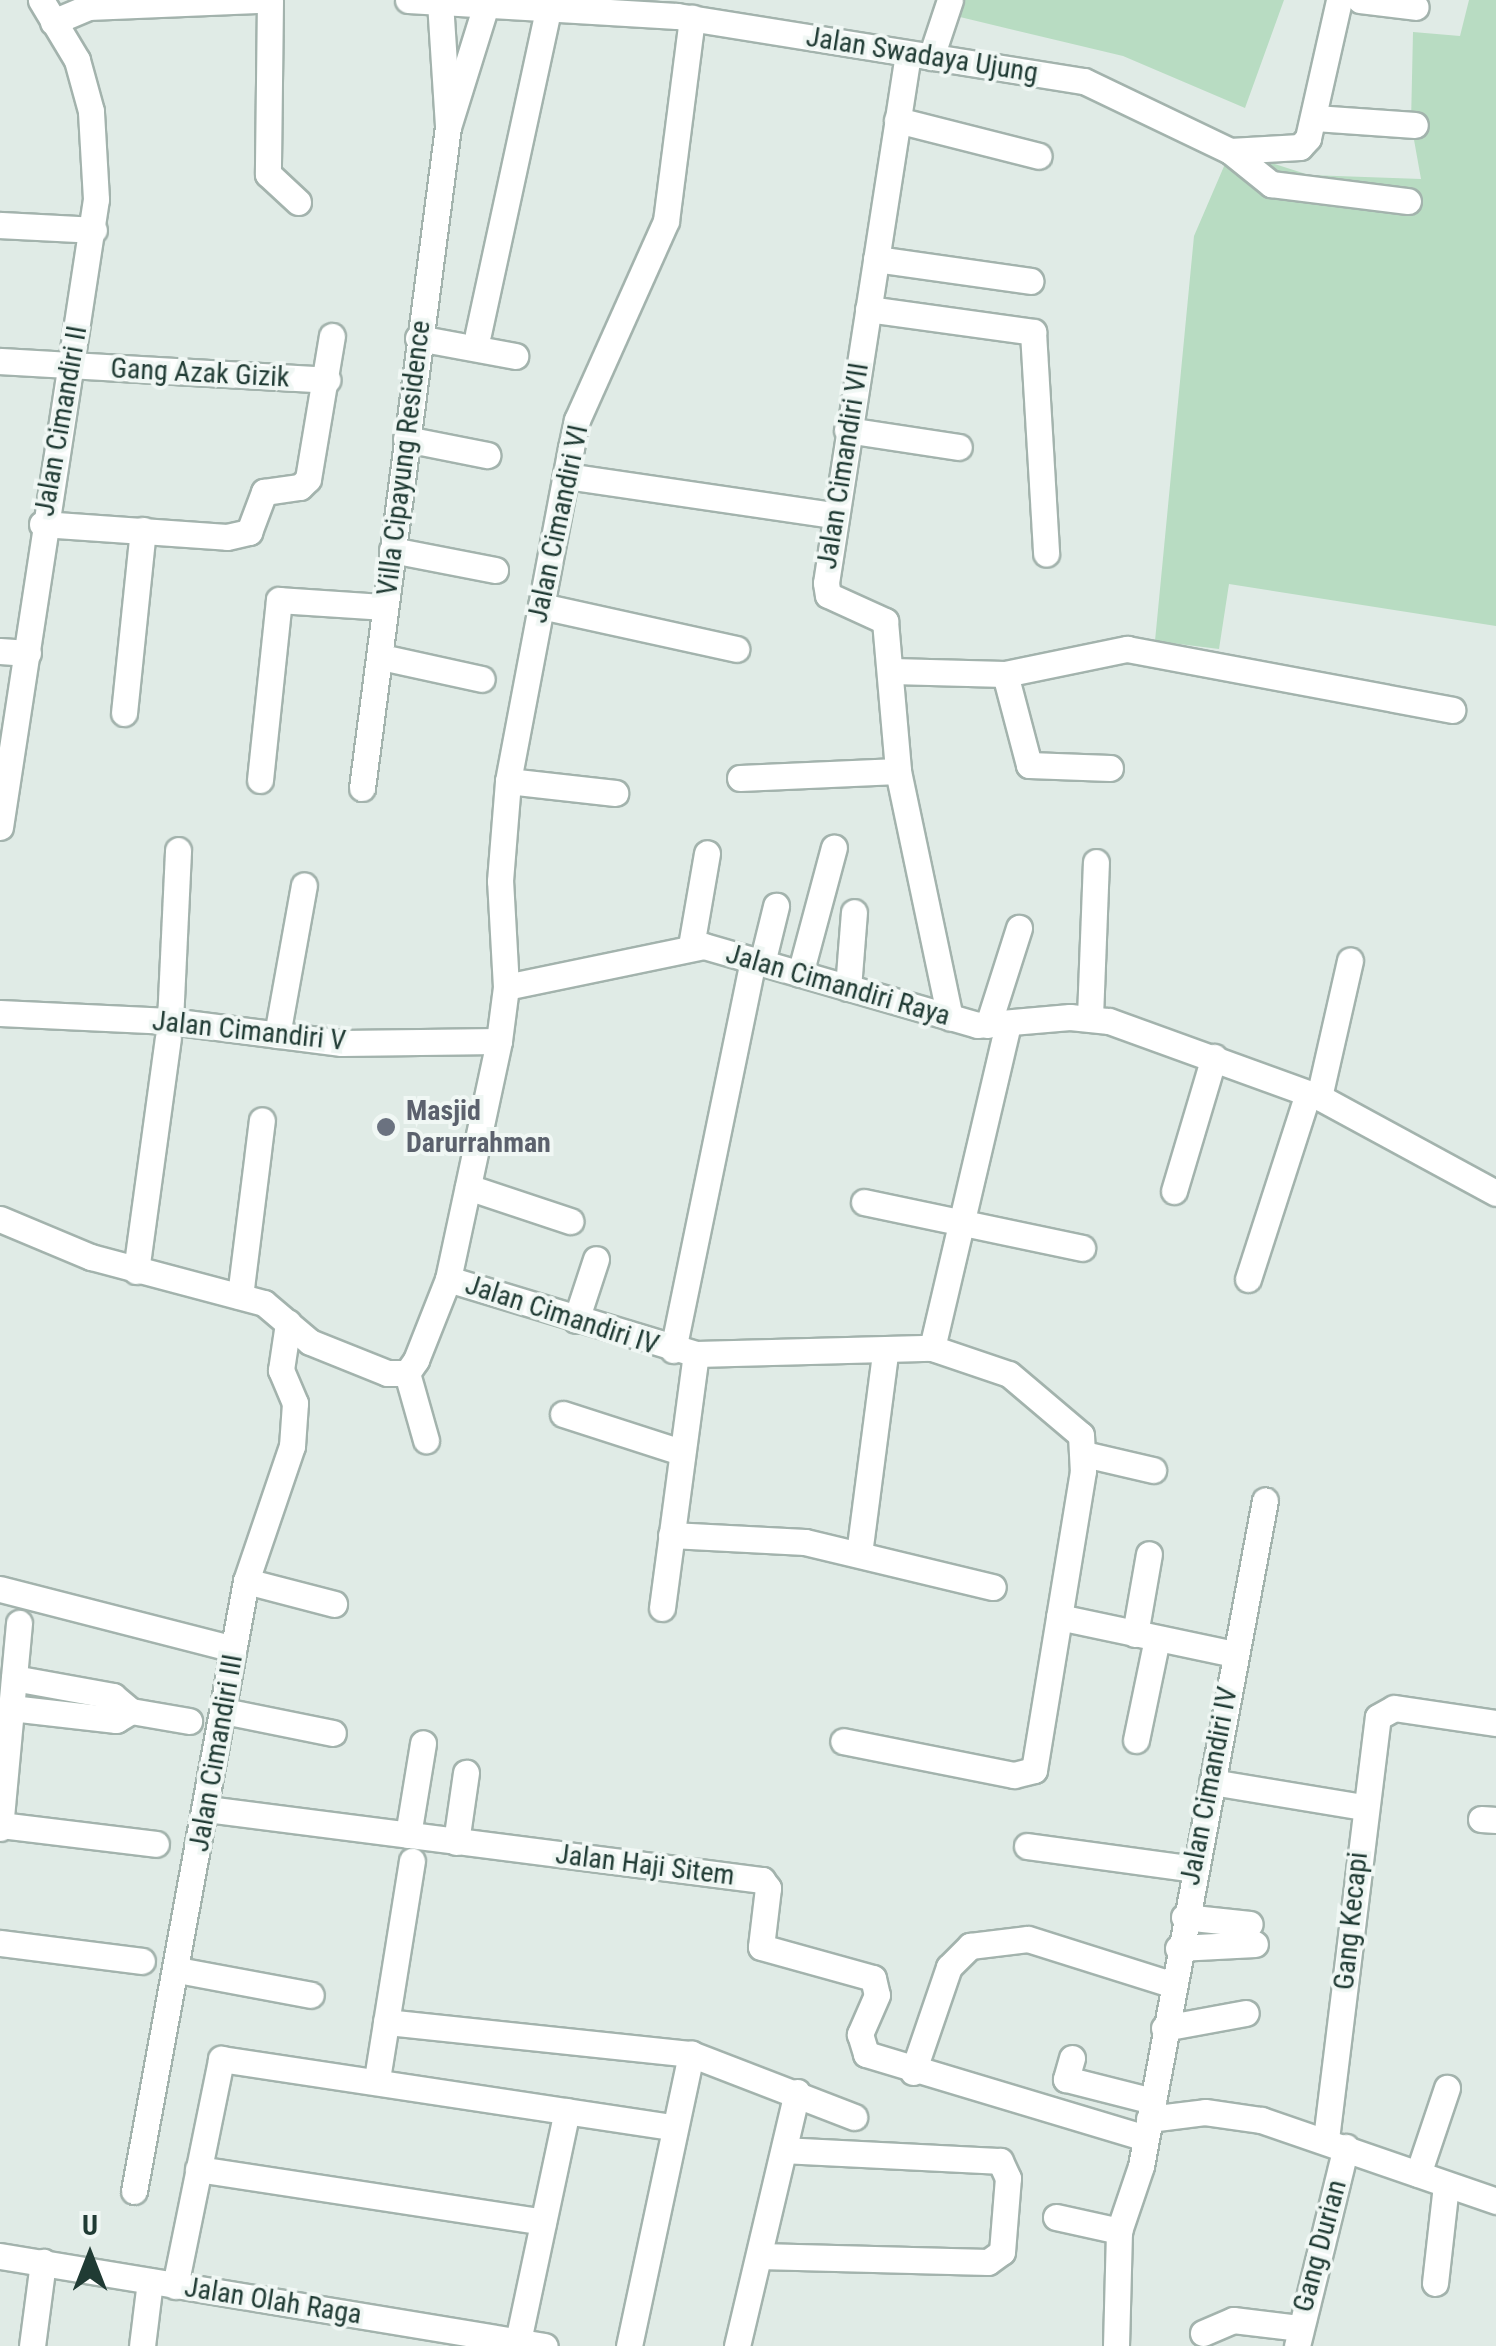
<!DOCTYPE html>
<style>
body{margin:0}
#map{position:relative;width:1496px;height:2346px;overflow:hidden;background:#e0ebe6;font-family:"Roboto Condensed",sans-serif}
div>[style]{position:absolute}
.green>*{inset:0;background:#b8dcc2}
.roads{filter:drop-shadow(2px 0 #a3b3ad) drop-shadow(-2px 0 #a3b3ad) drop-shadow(0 2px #a3b3ad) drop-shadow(0 -2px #a3b3ad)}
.minor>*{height:25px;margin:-12.5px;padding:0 12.5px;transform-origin:12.5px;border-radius:12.5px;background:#fff}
.dots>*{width:28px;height:28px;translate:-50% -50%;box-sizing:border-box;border:5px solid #f0f7f4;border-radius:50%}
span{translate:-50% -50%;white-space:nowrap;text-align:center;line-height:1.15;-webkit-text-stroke:8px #f0f7f4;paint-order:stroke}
.street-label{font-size:28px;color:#203b34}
.worship-label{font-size:28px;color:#5b616d;font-weight:700}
.left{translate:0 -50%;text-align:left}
.north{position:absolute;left:40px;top:2206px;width:100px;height:100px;-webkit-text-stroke:8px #f0f7f4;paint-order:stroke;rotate:0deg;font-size:28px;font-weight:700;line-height:40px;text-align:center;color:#203b34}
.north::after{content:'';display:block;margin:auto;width:35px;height:45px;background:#203b34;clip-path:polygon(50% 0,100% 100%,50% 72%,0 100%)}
</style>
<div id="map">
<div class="green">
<i style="clip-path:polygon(964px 0,1284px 0,1245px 108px,1123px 56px,960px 17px)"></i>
<i style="clip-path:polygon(1469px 0,1496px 0,1496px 626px,1229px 584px,1219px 649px,1155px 641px,1194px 236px,1231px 150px,1309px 175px,1421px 179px,1411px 123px,1413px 32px,1460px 36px)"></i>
</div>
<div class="roads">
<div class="minor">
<i style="left:270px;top:0;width:174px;rotate:90.7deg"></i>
<i style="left:268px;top:174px;width:41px;rotate:43deg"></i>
<i style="left:408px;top:0;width:269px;rotate:3.4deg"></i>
<i style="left:677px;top:16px;width:412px;rotate:9.1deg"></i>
<i style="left:1084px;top:81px;width:162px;rotate:25.6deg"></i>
<i style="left:1230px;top:151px;width:53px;rotate:38.8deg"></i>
<i style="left:1271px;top:184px;width:138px;rotate:7.1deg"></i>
<i style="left:1360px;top:0;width:56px;rotate:7.1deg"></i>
<i style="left:440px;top:2px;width:125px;rotate:86.3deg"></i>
<i style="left:448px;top:127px;width:128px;rotate:-72.7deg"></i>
<i style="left:53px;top:22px;width:38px;rotate:-23deg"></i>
<i style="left:88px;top:7px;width:169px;rotate:-2.4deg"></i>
<i style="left:908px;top:54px;width:535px;rotate:98.81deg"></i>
<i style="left:826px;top:583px;width:12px;rotate:81deg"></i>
<i style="left:828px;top:595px;width:63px;rotate:24.5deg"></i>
<i style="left:885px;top:621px;width:151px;rotate:85deg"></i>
<i style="left:898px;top:771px;width:252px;rotate:78.1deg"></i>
<i style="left:931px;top:57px;width:60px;rotate:-71.6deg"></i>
<i style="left:1315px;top:118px;width:100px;rotate:4deg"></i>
<i style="left:897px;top:120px;width:146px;rotate:14.2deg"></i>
<i style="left:1230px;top:151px;width:70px;rotate:-3.3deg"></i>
<i style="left:1300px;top:147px;width:12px;rotate:-48deg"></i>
<i style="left:1308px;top:138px;width:141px;rotate:-77.3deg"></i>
<i style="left:0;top:225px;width:94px;rotate:3deg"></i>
<i style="left:876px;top:259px;width:156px;rotate:8.1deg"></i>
<i style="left:868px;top:309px;width:167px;rotate:7.9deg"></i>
<i style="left:1033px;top:332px;width:222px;rotate:86.6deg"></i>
<i style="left:478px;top:334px;width:337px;rotate:-77.8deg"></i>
<i style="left:418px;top:338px;width:99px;rotate:10.5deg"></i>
<i style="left:0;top:361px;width:328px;rotate:3.3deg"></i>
<i style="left:847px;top:430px;width:113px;rotate:8.6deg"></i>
<i style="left:406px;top:439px;width:83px;rotate:11.2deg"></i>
<i style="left:566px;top:476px;width:270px;rotate:8.3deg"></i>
<i style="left:42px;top:524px;width:185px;rotate:4deg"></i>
<i style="left:227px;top:537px;width:23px;rotate:-13deg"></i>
<i style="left:249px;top:532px;width:43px;rotate:-69.4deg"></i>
<i style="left:264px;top:492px;width:36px;rotate:-8deg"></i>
<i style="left:300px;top:487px;width:11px;rotate:-45deg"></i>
<i style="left:308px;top:479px;width:145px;rotate:-80.5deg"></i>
<i style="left:392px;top:550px;width:105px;rotate:11deg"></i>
<i style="left:541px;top:606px;width:200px;rotate:12.4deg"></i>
<i style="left:0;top:651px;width:28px;rotate:4deg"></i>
<i style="left:381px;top:657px;width:103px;rotate:12.3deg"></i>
<i style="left:892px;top:671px;width:113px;rotate:1.5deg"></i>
<i style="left:1005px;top:674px;width:125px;rotate:-11.6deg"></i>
<i style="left:1127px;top:649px;width:331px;rotate:10.6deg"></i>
<i style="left:1005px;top:674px;width:94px;rotate:75.2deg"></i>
<i style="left:1029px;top:765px;width:81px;rotate:2.1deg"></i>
<i style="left:124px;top:713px;width:184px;rotate:-84.1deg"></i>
<i style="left:740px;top:778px;width:158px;rotate:-2.5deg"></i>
<i style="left:260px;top:780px;width:181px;rotate:-84deg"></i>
<i style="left:279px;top:600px;width:106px;rotate:3.8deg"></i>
<i style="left:508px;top:781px;width:108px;rotate:6.4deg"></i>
<i style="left:362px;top:788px;width:667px;rotate:-82.59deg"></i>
<i style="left:0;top:827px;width:635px;rotate:-81.31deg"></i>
<i style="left:96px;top:199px;width:88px;rotate:-93.3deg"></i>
<i style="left:91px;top:111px;width:53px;rotate:-105.4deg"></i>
<i style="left:77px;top:60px;width:70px;rotate:-121deg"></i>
<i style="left:691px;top:946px;width:94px;rotate:-80.2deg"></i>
<i style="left:762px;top:963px;width:59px;rotate:-76.2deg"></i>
<i style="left:800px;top:974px;width:131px;rotate:-75deg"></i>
<i style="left:506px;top:987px;width:202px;rotate:-11.7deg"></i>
<i style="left:704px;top:946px;width:284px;rotate:16.1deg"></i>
<i style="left:977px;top:1025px;width:93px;rotate:-4.9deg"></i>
<i style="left:1070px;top:1017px;width:39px;rotate:6deg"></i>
<i style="left:1109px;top:1021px;width:223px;rotate:19.9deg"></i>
<i style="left:1319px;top:1097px;width:201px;rotate:28.5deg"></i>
<i style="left:848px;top:988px;width:76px;rotate:-85.5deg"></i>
<i style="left:0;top:1013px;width:170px;rotate:2.7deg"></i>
<i style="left:170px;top:1021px;width:173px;rotate:7.3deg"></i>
<i style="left:342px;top:1043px;width:157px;rotate:-0.7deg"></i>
<i style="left:1090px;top:1017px;width:155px;rotate:-87.8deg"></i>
<i style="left:170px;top:1021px;width:171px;rotate:-87.3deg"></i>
<i style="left:988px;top:1025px;width:102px;rotate:-72.3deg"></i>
<i style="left:277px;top:1035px;width:152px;rotate:-79.8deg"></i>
<i style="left:1319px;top:1097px;width:140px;rotate:-77.2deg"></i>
<i style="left:468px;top:1187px;width:108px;rotate:18.4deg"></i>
<i style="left:1174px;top:1191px;width:140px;rotate:-73.4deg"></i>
<i style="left:864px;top:1202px;width:223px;rotate:11.9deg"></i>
<i style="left:0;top:1219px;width:99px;rotate:22.7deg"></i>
<i style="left:91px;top:1257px;width:179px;rotate:14.9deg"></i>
<i style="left:264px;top:1303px;width:60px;rotate:40.3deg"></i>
<i style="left:310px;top:1342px;width:83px;rotate:21.9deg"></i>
<i style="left:387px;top:1373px;width:20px"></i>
<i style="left:407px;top:1373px;width:16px;rotate:-55deg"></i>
<i style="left:416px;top:1360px;width:87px;rotate:-68.4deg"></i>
<i style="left:448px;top:1279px;width:243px;rotate:-77.9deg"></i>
<i style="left:499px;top:1041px;width:54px;rotate:-82.6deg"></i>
<i style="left:506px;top:987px;width:106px;rotate:-93.2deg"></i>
<i style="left:500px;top:881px;width:100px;rotate:-85.4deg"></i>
<i style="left:508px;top:781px;width:339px;rotate:-79.3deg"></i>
<i style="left:571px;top:448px;width:29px;rotate:-78deg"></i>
<i style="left:577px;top:420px;width:218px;rotate:-65.9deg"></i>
<i style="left:666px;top:221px;width:205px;rotate:-82.7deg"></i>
<i style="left:136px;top:1271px;width:235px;rotate:-82.2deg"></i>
<i style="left:448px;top:1279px;width:259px;rotate:16.8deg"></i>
<i style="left:696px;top:1354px;width:236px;rotate:-1.5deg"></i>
<i style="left:932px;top:1348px;width:81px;rotate:18.7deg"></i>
<i style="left:1009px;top:1374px;width:94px;rotate:40.3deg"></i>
<i style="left:1081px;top:1435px;width:36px;rotate:87deg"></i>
<i style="left:1083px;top:1471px;width:303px;rotate:99.3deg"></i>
<i style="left:1034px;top:1770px;width:21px;rotate:166deg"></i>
<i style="left:1014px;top:1775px;width:174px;rotate:-168.8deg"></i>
<i style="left:1248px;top:1279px;width:192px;rotate:-72.1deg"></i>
<i style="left:240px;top:1296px;width:177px;rotate:-82.9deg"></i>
<i style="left:576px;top:1320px;width:64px;rotate:-71.8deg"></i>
<i style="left:932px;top:1348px;width:332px;rotate:-76.8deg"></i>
<i style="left:673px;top:1350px;width:398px;rotate:-78.4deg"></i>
<i style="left:407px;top:1373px;width:70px;rotate:74.2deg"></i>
<i style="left:563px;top:1414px;width:124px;rotate:17.9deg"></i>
<i style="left:1084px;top:1454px;width:71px;rotate:13.1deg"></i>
<i style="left:671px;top:1535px;width:134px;rotate:3deg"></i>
<i style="left:805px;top:1542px;width:193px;rotate:13.5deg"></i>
<i style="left:859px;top:1554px;width:203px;rotate:-82.6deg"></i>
<i style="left:246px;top:1581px;width:91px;rotate:14.6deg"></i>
<i style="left:0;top:1589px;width:241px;rotate:14.4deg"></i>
<i style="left:662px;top:1608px;width:256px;rotate:-82.4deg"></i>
<i style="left:1059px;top:1617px;width:179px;rotate:11.9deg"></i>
<i style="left:1135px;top:1634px;width:81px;rotate:-80.1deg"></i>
<i style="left:14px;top:1678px;width:101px;rotate:10.3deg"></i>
<i style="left:113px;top:1696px;width:23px;rotate:40deg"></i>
<i style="left:131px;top:1711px;width:59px;rotate:9.8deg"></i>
<i style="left:11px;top:1708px;width:106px;rotate:6.5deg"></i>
<i style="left:116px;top:1720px;width:17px;rotate:-31deg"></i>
<i style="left:224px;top:1711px;width:111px;rotate:11.4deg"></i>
<i style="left:1136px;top:1740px;width:103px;rotate:-78.3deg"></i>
<i style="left:1212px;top:1782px;width:153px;rotate:9.4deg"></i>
<i style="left:207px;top:1809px;width:560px;rotate:7.29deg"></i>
<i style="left:762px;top:1880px;width:10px;rotate:53deg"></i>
<i style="left:768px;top:1888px;width:59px;rotate:96.8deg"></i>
<i style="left:761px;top:1947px;width:116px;rotate:15.5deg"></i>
<i style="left:873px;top:1978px;width:17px;rotate:77deg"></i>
<i style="left:877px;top:1995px;width:43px;rotate:113.6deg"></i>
<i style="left:860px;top:2034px;width:21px;rotate:73deg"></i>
<i style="left:866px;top:2054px;width:292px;rotate:16.7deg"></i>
<i style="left:1481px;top:1819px;width:15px;rotate:4deg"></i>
<i style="left:0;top:1825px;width:157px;rotate:6.9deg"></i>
<i style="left:0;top:1828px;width:206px;rotate:-84.7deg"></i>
<i style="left:408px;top:1835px;width:93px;rotate:-80.7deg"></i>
<i style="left:456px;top:1842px;width:70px;rotate:-81.8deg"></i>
<i style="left:1027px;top:1846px;width:169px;rotate:7.8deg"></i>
<i style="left:1184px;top:1917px;width:66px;rotate:6.1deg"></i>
<i style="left:0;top:1943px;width:143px;rotate:7.2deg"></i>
<i style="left:1178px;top:1948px;width:77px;rotate:-3deg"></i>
<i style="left:178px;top:1970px;width:135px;rotate:10.6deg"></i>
<i style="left:386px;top:2022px;width:307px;rotate:6deg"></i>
<i style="left:691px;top:2054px;width:175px;rotate:21.1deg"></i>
<i style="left:1164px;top:2028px;width:83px;rotate:-10.4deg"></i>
<i style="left:1072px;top:2058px;width:22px;rotate:106deg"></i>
<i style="left:1066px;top:2079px;width:90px;rotate:14.2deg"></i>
<i style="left:913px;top:2072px;width:111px;rotate:-71.1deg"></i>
<i style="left:949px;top:1967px;width:30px;rotate:-45deg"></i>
<i style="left:970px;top:1946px;width:58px;rotate:-6.9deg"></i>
<i style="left:1028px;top:1939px;width:150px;rotate:17.5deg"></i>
<i style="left:377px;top:2079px;width:221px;rotate:-80.9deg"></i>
<i style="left:1149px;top:2119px;width:56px;rotate:-7.1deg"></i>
<i style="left:1205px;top:2112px;width:57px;rotate:8.1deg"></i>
<i style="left:1261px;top:2120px;width:249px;rotate:19deg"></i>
<i style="left:1326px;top:2139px;width:425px;rotate:-83deg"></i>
<i style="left:1378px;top:1717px;width:18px;rotate:-29deg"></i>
<i style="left:1394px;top:1708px;width:103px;rotate:8.4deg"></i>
<i style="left:198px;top:2169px;width:349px;rotate:8.7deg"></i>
<i style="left:1418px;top:2174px;width:91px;rotate:-71.4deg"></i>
<i style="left:134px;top:2191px;width:620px;rotate:-79.6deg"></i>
<i style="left:246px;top:1581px;width:143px;rotate:-71.2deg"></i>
<i style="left:292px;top:1446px;width:43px;rotate:-86deg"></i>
<i style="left:295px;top:1403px;width:36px;rotate:-113deg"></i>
<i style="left:281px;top:1370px;width:48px;rotate:-81.5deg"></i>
<i style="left:1056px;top:2217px;width:65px;rotate:12.5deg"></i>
<i style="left:0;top:2256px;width:552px;rotate:9.38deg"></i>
<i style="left:759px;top:2256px;width:229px;rotate:1.5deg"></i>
<i style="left:988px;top:2262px;width:17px;rotate:-36deg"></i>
<i style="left:1002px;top:2252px;width:74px;rotate:-85.4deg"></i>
<i style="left:1008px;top:2178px;width:19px;rotate:-115deg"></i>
<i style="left:1000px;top:2161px;width:216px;rotate:-177.1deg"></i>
<i style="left:1435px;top:2283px;width:99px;rotate:-83.6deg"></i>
<i style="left:175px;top:2286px;width:232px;rotate:-78.5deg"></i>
<i style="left:221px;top:2059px;width:457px;rotate:8.6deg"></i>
<i style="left:1203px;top:2333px;width:33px;rotate:-23deg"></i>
<i style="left:1233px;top:2320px;width:66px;rotate:6.9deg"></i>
<i style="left:518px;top:2341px;width:235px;rotate:-78deg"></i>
<i style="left:32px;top:2346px;width:85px;rotate:-82.5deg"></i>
<i style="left:142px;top:2346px;width:65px;rotate:-83deg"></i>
<i style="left:629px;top:2346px;width:299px;rotate:-78deg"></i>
<i style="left:737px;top:2346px;width:261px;rotate:-76.7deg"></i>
<i style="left:1116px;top:2346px;width:115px;rotate:-88.5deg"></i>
<i style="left:1119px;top:2231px;width:69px;rotate:-71.3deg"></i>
<i style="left:1141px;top:2166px;width:677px;rotate:-79.45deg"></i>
<i style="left:1297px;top:2346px;width:205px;rotate:-76.2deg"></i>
</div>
</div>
<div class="dots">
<i style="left:386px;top:1127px;background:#6b7280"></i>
</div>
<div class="street-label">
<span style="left:922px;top:55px;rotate:9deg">Jalan Swadaya Ujung</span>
<span style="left:200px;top:373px;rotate:3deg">Gang Azak Gizik</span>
<span style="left:61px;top:421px;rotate:-80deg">Jalan Cimandiri II</span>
<span style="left:404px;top:458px;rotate:-83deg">Villa Cipayung Residence</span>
<span style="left:843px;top:466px;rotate:-81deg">Jalan Cimandiri VII</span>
<span style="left:558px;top:524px;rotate:-78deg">Jalan Cimandiri VI</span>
<span style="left:838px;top:985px;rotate:16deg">Jalan Cimandiri Raya</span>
<span style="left:249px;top:1031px;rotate:6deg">Jalan Cimandiri V</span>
<span style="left:562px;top:1315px;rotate:18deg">Jalan Cimandiri IV</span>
<span style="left:216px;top:1753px;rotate:-80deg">Jalan Cimandiri III</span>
<span style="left:1209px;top:1786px;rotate:-79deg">Jalan Cimandiri IV</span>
<span style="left:645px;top:1865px;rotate:7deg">Jalan Haji Sitem</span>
<span style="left:1351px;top:1921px;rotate:-84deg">Gang Kecapi</span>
<span style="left:1320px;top:2246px;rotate:-75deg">Gang Durian</span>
<span style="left:273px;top:2301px;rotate:9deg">Jalan Olah Raga</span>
</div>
<div class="worship-label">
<span class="left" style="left:406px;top:1127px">Masjid<br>Darurrahman</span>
</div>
<div class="north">U</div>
</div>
